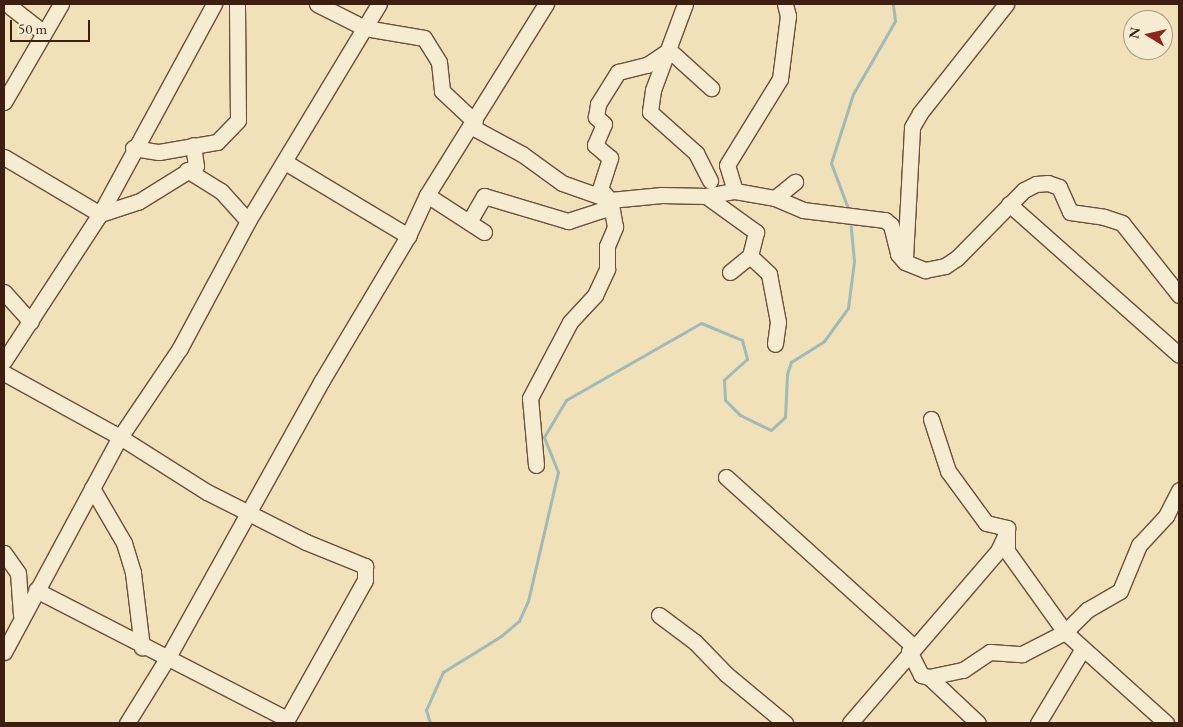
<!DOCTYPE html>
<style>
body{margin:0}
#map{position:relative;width:1183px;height:727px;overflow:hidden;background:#f0e1b9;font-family:"EB Garamond",serif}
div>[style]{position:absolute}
.stream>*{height:3px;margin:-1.5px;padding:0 1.5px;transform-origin:1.5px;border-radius:1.5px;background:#9ebbb9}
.roads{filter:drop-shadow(1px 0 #6b4f3c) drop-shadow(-1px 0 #6b4f3c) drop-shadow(0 1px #6b4f3c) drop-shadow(0 -1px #6b4f3c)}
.minor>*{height:15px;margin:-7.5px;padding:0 7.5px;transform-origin:7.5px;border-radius:7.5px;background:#f5ecd2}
span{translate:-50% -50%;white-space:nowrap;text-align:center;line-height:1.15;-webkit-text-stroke:4px #f5ecd2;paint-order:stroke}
.frame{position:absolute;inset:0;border:5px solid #3f1e12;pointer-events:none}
.north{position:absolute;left:1123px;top:10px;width:50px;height:50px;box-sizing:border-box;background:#f5ecd2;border:1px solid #ac9a85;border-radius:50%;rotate:279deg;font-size:14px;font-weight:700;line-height:20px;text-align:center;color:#3f1e12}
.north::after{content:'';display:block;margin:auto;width:18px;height:22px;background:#8f2418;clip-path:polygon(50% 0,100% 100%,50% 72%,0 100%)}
.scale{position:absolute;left:10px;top:20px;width:80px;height:22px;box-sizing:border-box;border:2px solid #3f1e12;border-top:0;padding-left:6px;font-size:15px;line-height:18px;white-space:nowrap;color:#3f1e12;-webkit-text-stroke:4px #f5ecd2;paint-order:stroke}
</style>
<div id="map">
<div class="stream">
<i style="left:849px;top:211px;width:51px;rotate:-110.6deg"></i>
<i style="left:831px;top:163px;width:72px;rotate:-72.3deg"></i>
<i style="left:853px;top:94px;width:84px;rotate:-60.1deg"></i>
<i style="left:895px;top:21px;width:17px;rotate:-97deg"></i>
<i style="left:430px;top:723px;width:14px;rotate:-107deg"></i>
<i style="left:426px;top:710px;width:42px;rotate:-65.9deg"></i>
<i style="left:443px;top:672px;width:68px;rotate:-31.8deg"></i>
<i style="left:501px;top:636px;width:23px;rotate:-40deg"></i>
<i style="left:519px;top:621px;width:22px;rotate:-66deg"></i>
<i style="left:528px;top:601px;width:132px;rotate:-76.9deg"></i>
<i style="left:558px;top:472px;width:38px;rotate:-112deg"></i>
<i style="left:544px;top:437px;width:43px;rotate:-59.3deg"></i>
<i style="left:566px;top:400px;width:155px;rotate:-29.7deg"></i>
<i style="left:701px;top:323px;width:44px;rotate:22.5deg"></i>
<i style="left:742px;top:340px;width:20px;rotate:75deg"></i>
<i style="left:747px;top:359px;width:31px;rotate:138deg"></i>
<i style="left:724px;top:380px;width:20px;rotate:87deg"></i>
<i style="left:725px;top:400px;width:21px;rotate:45deg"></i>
<i style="left:740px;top:415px;width:34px;rotate:26deg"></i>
<i style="left:771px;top:430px;width:19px;rotate:-43deg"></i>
<i style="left:785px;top:417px;width:43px;rotate:-87.3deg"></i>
<i style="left:787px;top:374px;width:13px;rotate:-72deg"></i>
<i style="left:791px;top:362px;width:39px;rotate:-32deg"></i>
<i style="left:824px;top:341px;width:41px;rotate:-54deg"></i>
<i style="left:848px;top:308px;width:47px;rotate:-82.7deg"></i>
<i style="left:854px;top:261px;width:42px;rotate:-95.4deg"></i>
</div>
<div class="roads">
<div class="minor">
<i style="left:7px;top:4px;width:47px;rotate:38.1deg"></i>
<i style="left:317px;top:4px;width:54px;rotate:26.6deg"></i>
<i style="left:365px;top:28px;width:60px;rotate:9.6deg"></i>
<i style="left:424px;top:38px;width:28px;rotate:58deg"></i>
<i style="left:439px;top:62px;width:29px;rotate:84deg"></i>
<i style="left:442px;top:91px;width:45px;rotate:43.2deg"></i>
<i style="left:685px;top:4px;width:92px;rotate:110.4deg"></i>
<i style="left:653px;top:90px;width:22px;rotate:98deg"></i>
<i style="left:650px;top:112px;width:62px;rotate:41.7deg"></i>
<i style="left:696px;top:153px;width:31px;rotate:63deg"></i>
<i style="left:4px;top:102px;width:113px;rotate:-59.8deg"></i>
<i style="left:472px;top:127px;width:57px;rotate:28.4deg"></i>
<i style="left:522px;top:154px;width:49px;rotate:35.9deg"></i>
<i style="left:562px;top:183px;width:51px;rotate:19.5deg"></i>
<i style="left:610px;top:200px;width:52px;rotate:-5.5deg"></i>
<i style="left:662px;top:195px;width:44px;rotate:1.3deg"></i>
<i style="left:706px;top:196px;width:29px;rotate:-10deg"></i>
<i style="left:735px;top:191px;width:41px;rotate:9.9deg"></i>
<i style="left:775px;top:198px;width:30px;rotate:23deg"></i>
<i style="left:803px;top:210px;width:83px;rotate:7deg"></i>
<i style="left:885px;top:220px;width:8px;rotate:40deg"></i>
<i style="left:891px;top:225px;width:30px;rotate:76deg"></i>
<i style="left:898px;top:254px;width:11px;rotate:49deg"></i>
<i style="left:905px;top:262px;width:22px;rotate:22deg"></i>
<i style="left:925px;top:270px;width:20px;rotate:-11deg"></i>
<i style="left:945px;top:266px;width:14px;rotate:-34deg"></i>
<i style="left:957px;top:258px;width:95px;rotate:-45.4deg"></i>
<i style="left:1024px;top:190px;width:13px;rotate:-27deg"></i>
<i style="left:1036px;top:184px;width:12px;rotate:-5deg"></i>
<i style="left:1048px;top:183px;width:12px;rotate:20deg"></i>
<i style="left:1059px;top:187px;width:27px;rotate:66deg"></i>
<i style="left:1070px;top:212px;width:34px;rotate:8deg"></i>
<i style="left:1104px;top:217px;width:19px;rotate:18deg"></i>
<i style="left:1122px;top:223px;width:92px;rotate:51.6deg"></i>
<i style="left:133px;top:148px;width:26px;rotate:9deg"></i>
<i style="left:159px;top:152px;width:59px;rotate:-9.8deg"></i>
<i style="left:217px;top:142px;width:30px;rotate:-46deg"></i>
<i style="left:238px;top:120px;width:116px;rotate:-90.5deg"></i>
<i style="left:4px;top:157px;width:112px;rotate:30.7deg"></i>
<i style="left:100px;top:214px;width:40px;rotate:-18deg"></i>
<i style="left:138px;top:202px;width:68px;rotate:-31.8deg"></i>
<i style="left:196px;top:166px;width:21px;rotate:-98deg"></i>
<i style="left:285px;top:162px;width:144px;rotate:31deg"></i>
<i style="left:187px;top:170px;width:40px;rotate:32deg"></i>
<i style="left:221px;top:191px;width:40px;rotate:48deg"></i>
<i style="left:735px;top:191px;width:27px;rotate:-107deg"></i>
<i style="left:727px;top:165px;width:101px;rotate:-58.4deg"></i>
<i style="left:780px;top:79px;width:64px;rotate:-82.8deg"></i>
<i style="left:788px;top:16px;width:12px;rotate:-104deg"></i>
<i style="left:427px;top:195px;width:68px;rotate:33deg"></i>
<i style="left:706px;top:196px;width:62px;rotate:35.8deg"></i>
<i style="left:756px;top:232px;width:25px;rotate:104deg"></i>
<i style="left:750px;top:256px;width:26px;rotate:43deg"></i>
<i style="left:769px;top:274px;width:49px;rotate:79.4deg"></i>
<i style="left:778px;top:322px;width:22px;rotate:98deg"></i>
<i style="left:775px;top:198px;width:26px;rotate:-39deg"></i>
<i style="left:1009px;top:204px;width:227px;rotate:41.6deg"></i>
<i style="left:469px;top:222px;width:30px;rotate:-60deg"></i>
<i style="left:484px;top:196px;width:88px;rotate:16.6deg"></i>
<i style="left:568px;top:221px;width:36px;rotate:-18deg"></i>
<i style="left:602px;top:210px;width:13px;rotate:-51deg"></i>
<i style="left:905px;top:258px;width:131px;rotate:-86.9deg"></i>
<i style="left:912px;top:127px;width:16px;rotate:-60deg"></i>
<i style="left:920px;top:113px;width:139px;rotate:-51.7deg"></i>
<i style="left:730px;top:272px;width:26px;rotate:-39deg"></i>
<i style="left:4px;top:292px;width:40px;rotate:48deg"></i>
<i style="left:4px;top:361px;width:176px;rotate:-56.9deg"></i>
<i style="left:100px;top:214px;width:239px;rotate:-61.5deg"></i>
<i style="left:4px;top:373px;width:132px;rotate:28.9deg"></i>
<i style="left:120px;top:437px;width:103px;rotate:32.3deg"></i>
<i style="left:207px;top:492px;width:111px;rotate:26.8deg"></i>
<i style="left:306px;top:542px;width:64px;rotate:22.1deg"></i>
<i style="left:365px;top:566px;width:14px;rotate:90deg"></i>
<i style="left:365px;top:580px;width:164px;rotate:119.2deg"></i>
<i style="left:931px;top:419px;width:55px;rotate:71.9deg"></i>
<i style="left:948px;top:471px;width:64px;rotate:53.8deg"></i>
<i style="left:986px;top:523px;width:22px;rotate:13deg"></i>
<i style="left:1007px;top:528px;width:23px;rotate:90deg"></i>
<i style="left:1007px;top:551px;width:100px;rotate:54.4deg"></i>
<i style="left:1065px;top:632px;width:136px;rotate:42deg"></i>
<i style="left:536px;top:465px;width:67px;rotate:-95.1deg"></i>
<i style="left:530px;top:398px;width:86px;rotate:-62.2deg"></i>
<i style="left:570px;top:322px;width:37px;rotate:-47deg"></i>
<i style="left:595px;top:295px;width:29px;rotate:-65deg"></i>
<i style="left:607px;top:269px;width:23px;rotate:-90deg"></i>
<i style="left:607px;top:246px;width:21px;rotate:-67deg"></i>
<i style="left:615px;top:227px;width:27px;rotate:-100deg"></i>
<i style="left:610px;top:200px;width:15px;rotate:-132deg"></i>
<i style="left:600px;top:189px;width:33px;rotate:-72deg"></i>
<i style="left:610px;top:158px;width:20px;rotate:-139deg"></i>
<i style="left:595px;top:145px;width:23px;rotate:-67deg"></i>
<i style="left:604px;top:124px;width:11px;rotate:-139deg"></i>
<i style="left:596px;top:117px;width:13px;rotate:-81deg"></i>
<i style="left:598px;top:104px;width:38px;rotate:-58deg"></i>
<i style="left:618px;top:72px;width:30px;rotate:-14deg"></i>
<i style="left:647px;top:65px;width:27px;rotate:-34deg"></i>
<i style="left:669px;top:50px;width:57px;rotate:42.1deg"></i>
<i style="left:726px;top:477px;width:252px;rotate:42.1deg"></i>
<i style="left:92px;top:488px;width:64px;rotate:59.8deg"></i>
<i style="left:124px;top:543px;width:31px;rotate:73deg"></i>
<i style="left:133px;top:573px;width:75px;rotate:83.1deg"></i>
<i style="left:4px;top:553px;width:24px;rotate:55deg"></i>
<i style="left:18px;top:573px;width:42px;rotate:85.9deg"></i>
<i style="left:36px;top:590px;width:282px;rotate:27.2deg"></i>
<i style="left:659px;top:615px;width:45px;rotate:36.9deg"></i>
<i style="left:695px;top:642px;width:45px;rotate:45.9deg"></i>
<i style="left:726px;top:674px;width:77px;rotate:39.7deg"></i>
<i style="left:909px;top:651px;width:27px;rotate:63deg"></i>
<i style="left:921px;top:675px;width:8px;rotate:14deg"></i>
<i style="left:929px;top:677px;width:35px;rotate:-12deg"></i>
<i style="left:963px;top:670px;width:32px;rotate:-34deg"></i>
<i style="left:990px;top:652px;width:32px;rotate:4deg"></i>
<i style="left:1022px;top:654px;width:48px;rotate:-27.1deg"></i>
<i style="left:1065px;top:632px;width:31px;rotate:-45deg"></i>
<i style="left:1087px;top:610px;width:38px;rotate:-30deg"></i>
<i style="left:1120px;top:591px;width:50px;rotate:-67.6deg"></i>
<i style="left:1139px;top:545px;width:40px;rotate:-47deg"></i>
<i style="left:1166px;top:516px;width:29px;rotate:-63deg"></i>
<i style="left:4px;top:652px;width:244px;rotate:-61.7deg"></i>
<i style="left:120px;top:437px;width:107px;rotate:-56deg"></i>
<i style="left:180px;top:348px;width:144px;rotate:-61.8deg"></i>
<i style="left:248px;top:221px;width:253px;rotate:-58.9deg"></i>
<i style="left:929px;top:677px;width:67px;rotate:43.2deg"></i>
<i style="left:127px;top:723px;width:78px;rotate:-58.2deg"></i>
<i style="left:168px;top:657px;width:315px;rotate:-60.9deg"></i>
<i style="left:321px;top:382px;width:170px;rotate:-59.2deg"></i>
<i style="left:408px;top:236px;width:45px;rotate:-65.1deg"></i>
<i style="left:427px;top:195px;width:225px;rotate:-58.1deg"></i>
<i style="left:850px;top:723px;width:227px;rotate:-49.3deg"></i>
<i style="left:998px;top:551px;width:19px;rotate:-65deg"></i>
<i style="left:1038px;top:723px;width:85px;rotate:-58.9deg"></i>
</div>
</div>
<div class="frame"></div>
<div class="north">N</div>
<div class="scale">50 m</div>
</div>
